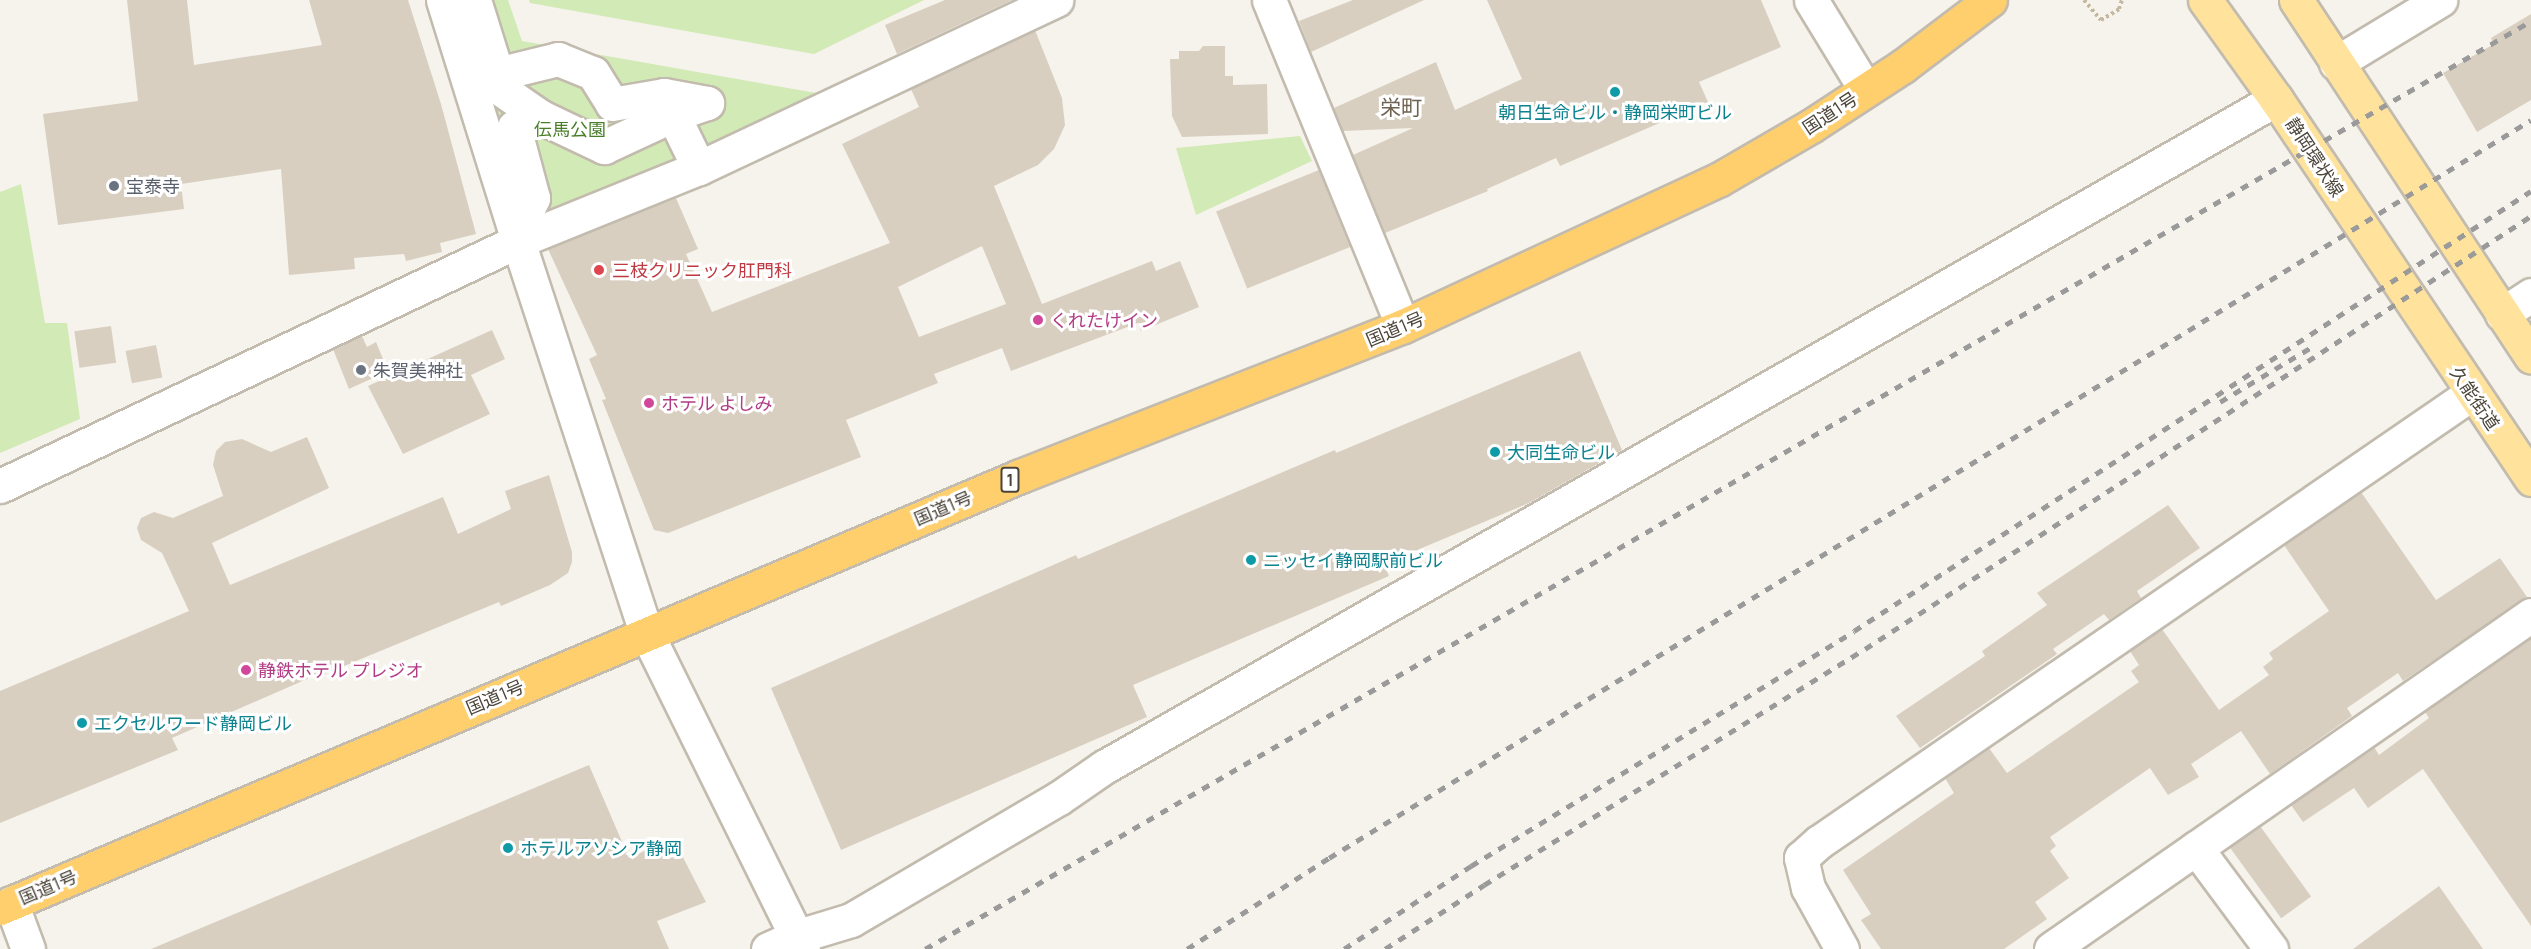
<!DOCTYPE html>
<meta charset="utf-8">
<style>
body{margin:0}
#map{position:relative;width:2531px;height:949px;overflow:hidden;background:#f6f3ec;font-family:Manrope,"Noto Sans JP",sans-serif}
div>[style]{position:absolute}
.green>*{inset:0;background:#d2eab5}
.building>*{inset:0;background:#d8cfc1;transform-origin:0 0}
.path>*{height:4px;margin-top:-2px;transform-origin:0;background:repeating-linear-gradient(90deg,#c4b79f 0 3px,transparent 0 6px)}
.roads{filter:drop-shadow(2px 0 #c2bbae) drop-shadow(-2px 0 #c2bbae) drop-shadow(0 2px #c2bbae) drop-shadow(0 -2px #c2bbae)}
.minor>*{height:33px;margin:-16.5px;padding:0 16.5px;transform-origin:16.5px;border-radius:16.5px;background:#fff}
.major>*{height:33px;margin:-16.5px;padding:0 16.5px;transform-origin:16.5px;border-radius:16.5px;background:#ffe39c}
.highway>*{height:33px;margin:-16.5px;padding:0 16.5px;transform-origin:16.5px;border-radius:16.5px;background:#ffcf6e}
.rail>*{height:4.5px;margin-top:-2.25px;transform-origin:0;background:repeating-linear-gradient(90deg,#9a9a9a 0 8px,transparent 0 16px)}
.dots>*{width:16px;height:16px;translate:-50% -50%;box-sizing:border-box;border:3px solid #fff;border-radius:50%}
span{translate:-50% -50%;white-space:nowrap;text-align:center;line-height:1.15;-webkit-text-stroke:6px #fff;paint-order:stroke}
.shield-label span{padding:2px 4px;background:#fff;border:2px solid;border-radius:4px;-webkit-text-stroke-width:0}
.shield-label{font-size:16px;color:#4b4439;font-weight:700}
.culture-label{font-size:18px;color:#0d838f}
.left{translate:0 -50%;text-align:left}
.street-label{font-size:18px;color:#4b4439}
.park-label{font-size:18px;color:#4a7f2a}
.worship-label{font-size:18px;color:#5b616d}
.health-label{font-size:18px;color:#be3a42}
.hotel-label{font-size:18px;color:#b23c85}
.quarter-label{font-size:21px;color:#6e6250}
</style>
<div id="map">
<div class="green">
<i style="clip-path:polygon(451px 0,508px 0,522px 41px,822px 94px,518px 241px)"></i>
<i style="clip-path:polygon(529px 0,924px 0,814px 54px,530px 3px)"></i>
<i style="clip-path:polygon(1300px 136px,1312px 161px,1196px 215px,1176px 148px)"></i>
<i style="clip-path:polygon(21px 184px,45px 323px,67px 323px,80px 419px,0 453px,0 192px)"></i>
</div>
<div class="building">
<i style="clip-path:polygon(127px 0,187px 0,194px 65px,322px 45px,309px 0,408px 0,441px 104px,476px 234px,440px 243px,442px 252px,406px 261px,404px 254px,354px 258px,355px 269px,289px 275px,281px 169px,181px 184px,184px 209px,58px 225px,43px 114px,138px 101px)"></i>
<i style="clip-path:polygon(945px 0,1012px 0,897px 54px,885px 25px)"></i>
<i style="clip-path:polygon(1353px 0,1424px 0,1311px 52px,1299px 21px)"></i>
<i style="clip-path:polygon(1487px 0,1761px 0,1781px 47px,1699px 82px,1708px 102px,1560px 166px,1556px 158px,1487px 189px,1488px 191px,1385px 233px,1353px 155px,1413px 128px,1343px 131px,1334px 108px,1436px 62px,1455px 110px,1522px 79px)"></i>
<i style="clip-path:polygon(2531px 14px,2531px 100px,2477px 132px,2443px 73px,2494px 44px,2491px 38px)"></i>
<i style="clip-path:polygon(evenodd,1035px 30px,1062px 98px,1065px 125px,1054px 149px,1038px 165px,994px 186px,1042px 304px,1152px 261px,1156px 271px,1180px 261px,1199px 307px,1141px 331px,1138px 323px,1011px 371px,1002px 348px,934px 374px,938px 383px,846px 420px,861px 457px,668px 533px,654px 530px,602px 400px,606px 399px,589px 359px,597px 355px,548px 249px,676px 198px,698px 249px,686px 254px,712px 312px,890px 243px,842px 144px,919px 107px,911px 89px,1035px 30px,982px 246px,1006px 304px,919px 337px,898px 287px,982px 246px)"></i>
<i style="clip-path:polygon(1203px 46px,1225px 46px,1225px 76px,1233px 76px,1233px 85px,1267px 84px,1268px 134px,1182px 137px,1172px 116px,1170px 59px,1179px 59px,1179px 51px,1199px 51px)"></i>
<i style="left:1319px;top:170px;width:83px;height:111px;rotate:68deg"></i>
<i style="left:111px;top:326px;width:37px;height:37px;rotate:82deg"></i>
<i style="clip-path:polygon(492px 330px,505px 359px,471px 375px,490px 414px,403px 454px,368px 386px)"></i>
<i style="clip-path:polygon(362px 336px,367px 347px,376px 342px,388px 371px,349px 389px,333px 349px)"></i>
<i style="left:156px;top:345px;width:33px;height:31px;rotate:79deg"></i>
<i style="clip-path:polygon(1580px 351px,1622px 450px,1529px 503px,1384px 564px,1389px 576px,1133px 685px,1147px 717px,841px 850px,771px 688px,1076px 555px,1078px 559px,1335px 450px,1336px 453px)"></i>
<i style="clip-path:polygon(307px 437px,329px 488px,212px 543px,230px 585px,443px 497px,458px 534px,511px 509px,505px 491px,549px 475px,572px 552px,572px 562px,568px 573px,550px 585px,501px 606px,499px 602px,315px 678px,314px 676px,172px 738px,178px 750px,0 823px,0 691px,189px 611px,162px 553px,141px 540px,137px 528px,141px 518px,154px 512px,173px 518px,223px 496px,213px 465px,216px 451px,225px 442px,242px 439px,271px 452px)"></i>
<i style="clip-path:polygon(2361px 492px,2436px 600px,2500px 558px,2527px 597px,2403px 681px,2398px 673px,2347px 708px,2352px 716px,2270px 774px,2241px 731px,2191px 764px,2199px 777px,2168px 795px,2150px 768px,2050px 837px,2056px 846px,2050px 851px,2069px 878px,2035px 902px,2047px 919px,2004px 949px,1881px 949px,1861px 920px,1871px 914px,1843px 870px,1954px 793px,1945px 778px,1989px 748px,2007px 773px,2139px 682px,2131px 671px,2139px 665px,2130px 651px,2162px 629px,2219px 710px,2269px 675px,2263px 667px,2273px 659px,2269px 653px,2329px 611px,2284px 545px)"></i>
<i style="clip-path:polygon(2168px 505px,2200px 548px,2137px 591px,2141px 598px,2109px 620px,2104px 614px,2053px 649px,2057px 654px,1920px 748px,1896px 716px,1985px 656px,1982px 651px,2047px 605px,2037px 593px)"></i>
<i style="clip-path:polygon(2531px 638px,2531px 926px,2423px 769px,2368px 808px,2354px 788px,2303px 822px,2291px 805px,2374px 747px,2379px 755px,2429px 718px,2425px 712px)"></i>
<i style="clip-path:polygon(589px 765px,629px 858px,673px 838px,706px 902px,657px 921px,669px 949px,151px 949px)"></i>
<i style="left:2260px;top:826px;width:87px;height:37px;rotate:54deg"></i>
<i style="clip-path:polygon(2439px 886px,2483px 949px,2353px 949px)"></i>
</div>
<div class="path">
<i style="left:2084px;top:0;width:26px;rotate:50deg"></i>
<i style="left:2101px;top:20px;width:21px;rotate:-31deg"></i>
<i style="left:2119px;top:9px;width:9px;rotate:-72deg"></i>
</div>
<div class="roads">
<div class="minor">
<i style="left:443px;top:0;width:252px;rotate:72.7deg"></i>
<i style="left:518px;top:241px;width:411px;rotate:71.9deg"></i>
<i style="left:646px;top:632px;width:354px;rotate:63.7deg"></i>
<i style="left:474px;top:0;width:94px;rotate:72.7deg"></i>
<i style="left:502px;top:90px;width:47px;rotate:34.7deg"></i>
<i style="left:541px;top:117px;width:70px;rotate:25.5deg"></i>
<i style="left:604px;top:147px;width:76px;rotate:-24.9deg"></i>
<i style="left:673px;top:115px;width:59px;rotate:63.9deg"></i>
<i style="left:1269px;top:0;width:352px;rotate:67.7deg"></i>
<i style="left:1811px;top:0;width:105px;rotate:58.6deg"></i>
<i style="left:2336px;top:63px;width:122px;rotate:-31.2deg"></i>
<i style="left:497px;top:74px;width:63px;rotate:-13.8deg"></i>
<i style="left:558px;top:59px;width:38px;rotate:22deg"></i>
<i style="left:593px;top:73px;width:36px;rotate:58deg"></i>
<i style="left:612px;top:104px;width:53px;rotate:-9.8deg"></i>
<i style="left:664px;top:95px;width:44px;rotate:10.5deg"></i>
<i style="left:707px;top:103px;width:36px;rotate:161deg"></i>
<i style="left:516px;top:233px;width:39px;rotate:-64deg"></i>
<i style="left:533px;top:198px;width:73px;rotate:-105deg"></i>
<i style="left:514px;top:127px;width:29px;rotate:-20deg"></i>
<i style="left:2502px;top:314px;width:35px;rotate:-33deg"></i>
<i style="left:0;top:486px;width:573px;rotate:-25.31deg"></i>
<i style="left:518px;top:241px;width:195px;rotate:-22deg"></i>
<i style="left:699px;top:168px;width:395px;rotate:-25.2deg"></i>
<i style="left:2196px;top:848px;width:126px;rotate:53.4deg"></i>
<i style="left:11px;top:903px;width:49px;rotate:69.7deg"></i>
<i style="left:768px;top:949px;width:30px;rotate:-24deg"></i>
<i style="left:795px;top:937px;width:59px;rotate:-16.9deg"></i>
<i style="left:851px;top:920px;width:241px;rotate:-30.4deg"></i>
<i style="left:1059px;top:798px;width:55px;rotate:-34.6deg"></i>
<i style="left:1104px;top:767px;width:1349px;rotate:-29.68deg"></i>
<i style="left:1842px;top:949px;width:70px;rotate:-119.1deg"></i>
<i style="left:1808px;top:888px;width:31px;rotate:-103deg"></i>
<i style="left:1801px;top:858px;width:24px;rotate:-42deg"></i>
<i style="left:1819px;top:842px;width:792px;rotate:-34.51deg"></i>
<i style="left:2051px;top:949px;width:585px;rotate:-34.83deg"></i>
</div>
<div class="major">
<i style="left:2205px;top:0;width:122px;rotate:54.4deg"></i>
<i style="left:2276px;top:99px;width:458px;rotate:56.1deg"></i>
<i style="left:2296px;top:0;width:427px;rotate:56.6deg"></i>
</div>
<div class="highway">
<i style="left:0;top:908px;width:1108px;rotate:-22.95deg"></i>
<i style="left:1020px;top:476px;width:411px;rotate:-21.4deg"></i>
<i style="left:1403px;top:326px;width:347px;rotate:-24.9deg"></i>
<i style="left:1718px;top:180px;width:108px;rotate:-30.1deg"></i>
<i style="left:1811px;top:126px;width:110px;rotate:-33.1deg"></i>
<i style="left:1903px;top:66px;width:109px;rotate:-37.2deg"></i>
</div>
</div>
<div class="rail">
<i style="left:2220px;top:402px;width:111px;rotate:-31deg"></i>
<i style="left:925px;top:949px;width:1855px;rotate:-30.02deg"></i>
<i style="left:1187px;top:949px;width:169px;rotate:-32.7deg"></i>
<i style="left:1329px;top:858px;width:1410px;rotate:-31.55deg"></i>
<i style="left:1344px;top:949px;width:152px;rotate:-33.2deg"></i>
<i style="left:1471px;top:866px;width:449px;rotate:-31.5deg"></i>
<i style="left:1854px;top:631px;width:807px;rotate:-33.02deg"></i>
<i style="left:1385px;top:949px;width:118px;rotate:-32.9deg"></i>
<i style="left:1484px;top:885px;width:448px;rotate:-31.8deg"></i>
<i style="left:1865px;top:649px;width:794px;rotate:-33.03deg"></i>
</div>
<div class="dots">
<i style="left:1615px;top:92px;background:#0f9aa8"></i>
<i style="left:114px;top:186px;background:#6b7280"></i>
<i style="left:599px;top:270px;background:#e0444e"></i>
<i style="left:1038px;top:320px;background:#d1479c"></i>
<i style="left:361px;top:370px;background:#6b7280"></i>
<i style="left:649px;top:403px;background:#d1479c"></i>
<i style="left:1495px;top:452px;background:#0f9aa8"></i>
<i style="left:1251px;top:560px;background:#0f9aa8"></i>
<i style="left:246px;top:670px;background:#d1479c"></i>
<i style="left:82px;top:723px;background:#0f9aa8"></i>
<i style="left:508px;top:848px;background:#0f9aa8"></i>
</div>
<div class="shield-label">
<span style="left:1010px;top:480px">1</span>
</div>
<div class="culture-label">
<span style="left:1615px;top:112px">朝日生命ビル・静岡栄町ビル</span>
<span class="left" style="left:1507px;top:452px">大同生命ビル</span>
<span class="left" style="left:1263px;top:560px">ニッセイ静岡駅前ビル</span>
<span class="left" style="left:94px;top:723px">エクセルワード静岡ビル</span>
<span class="left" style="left:520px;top:848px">ホテルアソシア静岡</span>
</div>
<div class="street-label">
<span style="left:1830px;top:113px;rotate:-33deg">国道1号</span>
<span style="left:2315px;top:157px;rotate:57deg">静岡環状線</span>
<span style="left:1395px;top:329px;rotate:-23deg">国道1号</span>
<span style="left:2475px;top:398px;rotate:56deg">久能街道</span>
<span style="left:943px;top:508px;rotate:-23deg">国道1号</span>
<span style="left:495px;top:697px;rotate:-23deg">国道1号</span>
<span style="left:48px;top:887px;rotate:-23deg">国道1号</span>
</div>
<div class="park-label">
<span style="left:570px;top:129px">伝馬公園</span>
</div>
<div class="worship-label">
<span class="left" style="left:126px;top:186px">宝泰寺</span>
<span class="left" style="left:373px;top:370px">朱賀美神社</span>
</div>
<div class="health-label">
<span class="left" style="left:612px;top:270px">三枝クリニック肛門科</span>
</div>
<div class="hotel-label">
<span class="left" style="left:1050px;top:320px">くれたけイン</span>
<span class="left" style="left:661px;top:403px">ホテル よしみ</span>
<span class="left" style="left:258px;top:670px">静鉄ホテル プレジオ</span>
</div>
<div class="quarter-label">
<span style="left:1401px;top:107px">栄町</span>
</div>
</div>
